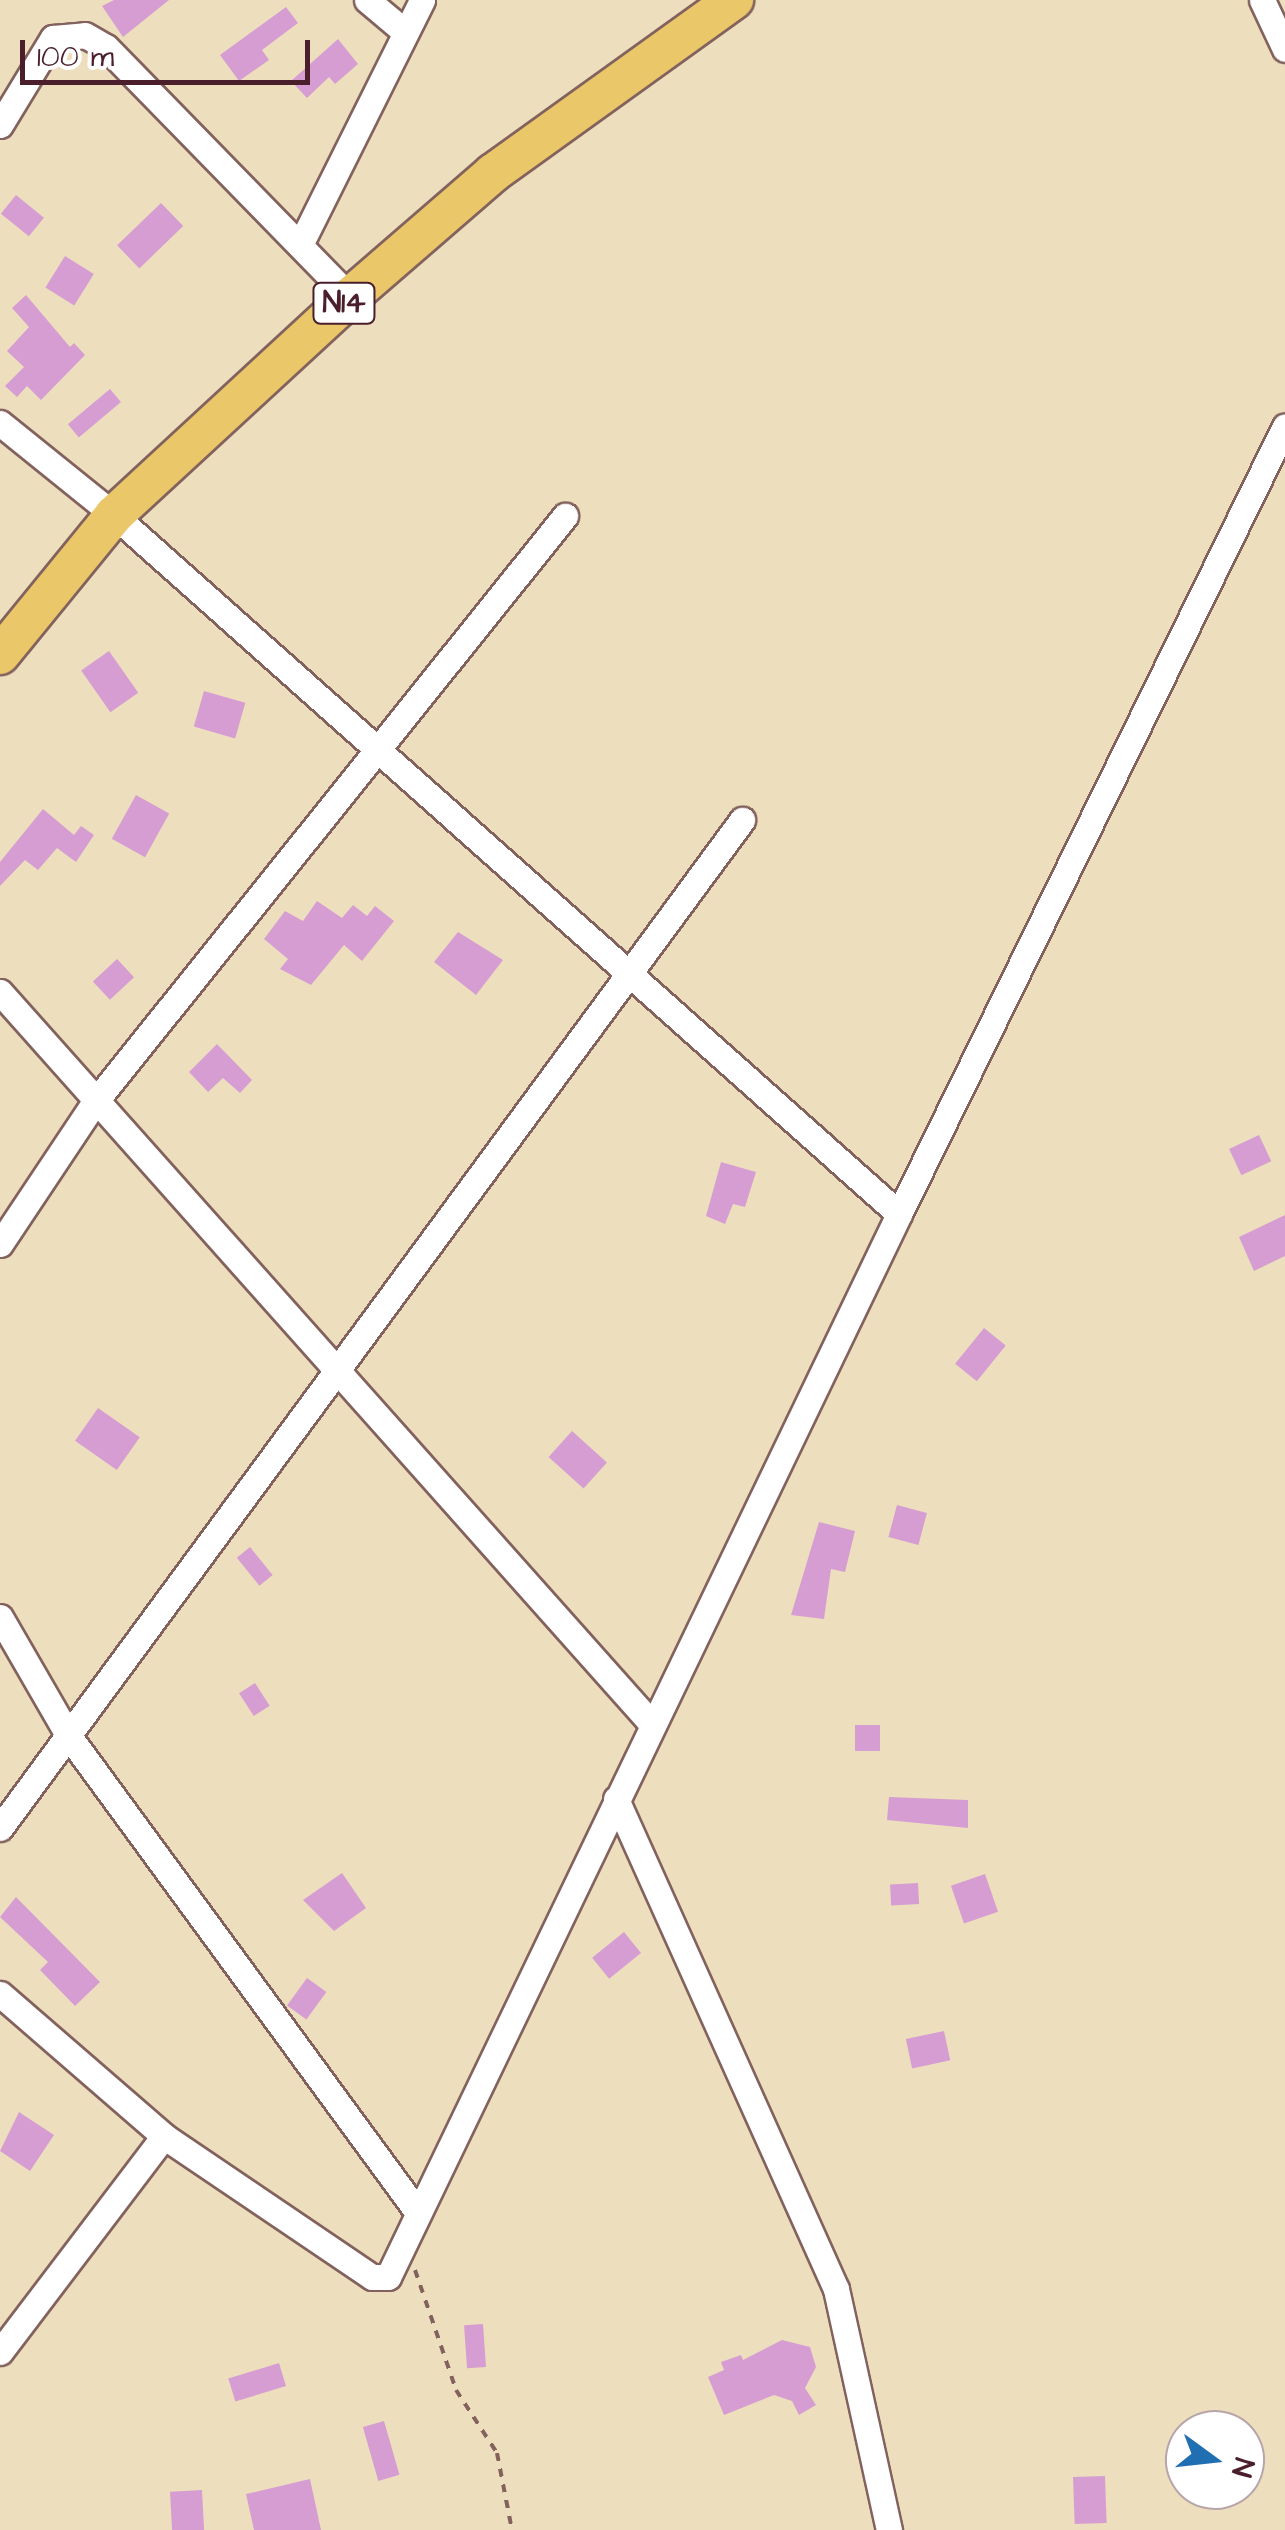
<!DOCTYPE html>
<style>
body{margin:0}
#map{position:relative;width:1285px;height:2530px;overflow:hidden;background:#eddfbd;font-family:"Architects Daughter",sans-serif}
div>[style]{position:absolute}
.building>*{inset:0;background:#d69dd3;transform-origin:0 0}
.path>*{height:4px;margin-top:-2px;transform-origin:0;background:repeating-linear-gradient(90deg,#83625e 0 8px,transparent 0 16px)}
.roads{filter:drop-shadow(2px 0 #83625e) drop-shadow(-2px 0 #83625e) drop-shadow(0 2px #83625e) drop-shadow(0 -2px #83625e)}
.minor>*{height:25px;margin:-12.5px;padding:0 12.5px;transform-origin:12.5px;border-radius:12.5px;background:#fff}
.highway>*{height:38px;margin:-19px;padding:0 19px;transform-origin:19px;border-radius:19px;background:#eac769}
span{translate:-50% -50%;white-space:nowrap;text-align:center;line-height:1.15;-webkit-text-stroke:8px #fff;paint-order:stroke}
.shield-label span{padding:2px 8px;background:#fff;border:2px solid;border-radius:8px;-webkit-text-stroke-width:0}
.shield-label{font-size:30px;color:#4a1f2b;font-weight:700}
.north{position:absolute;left:1165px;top:2410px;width:100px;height:100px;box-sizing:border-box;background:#fff;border:2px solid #b7a5aa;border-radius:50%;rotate:105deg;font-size:28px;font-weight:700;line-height:40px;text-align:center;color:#4a1f2b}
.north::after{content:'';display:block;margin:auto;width:35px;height:45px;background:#1f6fb2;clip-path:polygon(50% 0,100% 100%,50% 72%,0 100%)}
.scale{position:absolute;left:20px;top:40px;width:290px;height:45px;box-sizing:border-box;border:5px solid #4a1f2b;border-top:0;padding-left:12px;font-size:30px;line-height:35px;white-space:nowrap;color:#4a1f2b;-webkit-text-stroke:8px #fff;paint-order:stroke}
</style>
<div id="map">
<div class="building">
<i style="clip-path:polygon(114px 0,169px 0,123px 37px,102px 6px)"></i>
<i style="clip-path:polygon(286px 7px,298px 23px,262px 50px,269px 60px,239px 81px,220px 55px)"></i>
<i style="clip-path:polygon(338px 39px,358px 64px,335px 84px,329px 77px,307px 98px,291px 81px)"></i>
<i style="left:16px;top:195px;width:36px;height:24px;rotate:39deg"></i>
<i style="left:161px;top:203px;width:32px;height:61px;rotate:46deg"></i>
<i style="left:65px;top:256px;width:34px;height:37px;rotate:32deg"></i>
<i style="clip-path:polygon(26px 295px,70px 347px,74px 343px,85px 355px,41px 400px,27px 386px,17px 397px,5px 386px,24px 367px,7px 351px,29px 327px,12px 308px)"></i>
<i style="left:110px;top:389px;width:17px;height:55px;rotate:50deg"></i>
<i style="left:109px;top:651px;width:51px;height:34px;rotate:55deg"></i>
<i style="left:204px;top:691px;width:43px;height:37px;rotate:16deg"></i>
<i style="left:136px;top:795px;width:38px;height:50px;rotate:29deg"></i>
<i style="clip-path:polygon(43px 809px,74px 835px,81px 826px,94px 835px,76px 862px,57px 848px,38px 870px,25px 860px,0 886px,0 862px)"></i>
<i style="clip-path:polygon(317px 901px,342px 918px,353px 905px,367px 916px,375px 906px,394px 921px,362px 961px,344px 945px,311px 985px,280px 969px,288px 959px,264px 939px,285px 911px,303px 921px)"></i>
<i style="clip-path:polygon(458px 932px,503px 960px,476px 995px,434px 962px)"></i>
<i style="left:117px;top:959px;width:25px;height:33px;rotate:47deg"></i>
<i style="clip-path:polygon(217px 1044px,252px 1080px,240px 1093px,223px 1078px,208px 1092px,189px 1072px)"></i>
<i style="left:1259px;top:1135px;width:29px;height:33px;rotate:65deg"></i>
<i style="clip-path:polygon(721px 1162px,756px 1172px,745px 1207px,733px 1204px,725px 1224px,706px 1216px)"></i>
<i style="clip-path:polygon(1285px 1215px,1285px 1256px,1254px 1271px,1239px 1237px)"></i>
<i style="left:984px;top:1328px;width:28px;height:46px;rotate:39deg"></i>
<i style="left:98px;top:1408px;width:51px;height:40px;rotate:35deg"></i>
<i style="left:572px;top:1431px;width:47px;height:35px;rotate:42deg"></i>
<i style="left:897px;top:1505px;width:31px;height:33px;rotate:15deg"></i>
<i style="clip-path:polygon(819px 1522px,855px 1531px,845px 1572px,831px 1569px,824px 1619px,791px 1615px)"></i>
<i style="left:250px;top:1547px;width:36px;height:17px;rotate:51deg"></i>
<i style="left:255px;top:1683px;width:27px;height:19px;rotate:57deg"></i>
<i style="left:880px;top:1725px;width:26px;height:25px;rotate:90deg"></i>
<i style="clip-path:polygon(889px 1797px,968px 1800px,968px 1828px,887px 1820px)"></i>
<i style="clip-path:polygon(342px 1873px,366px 1908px,334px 1931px,303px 1900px)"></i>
<i style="left:985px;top:1874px;width:40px;height:36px;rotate:71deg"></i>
<i style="left:918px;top:1883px;width:21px;height:28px;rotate:87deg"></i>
<i style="clip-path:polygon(16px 1897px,100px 1982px,75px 2006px,40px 1970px,48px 1962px,0 1917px)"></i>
<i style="left:624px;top:1932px;width:27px;height:41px;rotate:51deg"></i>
<i style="left:307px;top:1978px;width:24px;height:34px;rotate:36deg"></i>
<i style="left:944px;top:2031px;width:30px;height:39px;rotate:78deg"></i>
<i style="clip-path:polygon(19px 2112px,54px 2135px,30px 2171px,0 2151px)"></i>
<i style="left:483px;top:2324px;width:43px;height:19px;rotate:86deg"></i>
<i style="clip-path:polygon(782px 2340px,810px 2347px,816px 2367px,805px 2388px,816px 2405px,799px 2415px,792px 2401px,774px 2395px,724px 2415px,708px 2377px,724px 2370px,721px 2362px,741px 2355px,743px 2360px)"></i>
<i style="left:279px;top:2363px;width:24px;height:53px;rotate:73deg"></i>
<i style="left:384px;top:2421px;width:56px;height:22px;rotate:74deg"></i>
<i style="left:1105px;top:2476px;width:47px;height:32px;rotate:88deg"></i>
<i style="clip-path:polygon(310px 2479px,321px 2530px,254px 2530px,246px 2494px)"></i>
<i style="left:202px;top:2490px;width:40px;height:32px;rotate:87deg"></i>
</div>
<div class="path">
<i style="left:415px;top:2270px;width:127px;rotate:71.1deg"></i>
<i style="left:456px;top:2390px;width:75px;rotate:56.9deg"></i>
<i style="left:497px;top:2453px;width:78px;rotate:79deg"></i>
</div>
<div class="roads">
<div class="minor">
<i style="left:367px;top:0;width:48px;rotate:40deg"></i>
<i style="left:1262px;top:0;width:54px;rotate:64.9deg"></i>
<i style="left:0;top:125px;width:102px;rotate:-58.7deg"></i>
<i style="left:53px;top:38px;width:32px;rotate:-5deg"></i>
<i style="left:85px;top:35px;width:24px;rotate:30deg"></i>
<i style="left:106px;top:47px;width:349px;rotate:45.7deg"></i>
<i style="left:302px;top:241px;width:269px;rotate:-63.5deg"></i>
<i style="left:0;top:423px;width:146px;rotate:38.9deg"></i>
<i style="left:114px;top:515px;width:1051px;rotate:41.68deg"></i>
<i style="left:899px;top:1214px;width:1179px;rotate:115.67deg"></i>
<i style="left:388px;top:2277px;width:16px;rotate:180deg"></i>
<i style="left:372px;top:2277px;width:251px;rotate:-145.9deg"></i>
<i style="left:164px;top:2136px;width:217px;rotate:-139.1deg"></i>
<i style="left:0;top:992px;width:980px;rotate:48.31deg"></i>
<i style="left:899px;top:1214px;width:877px;rotate:-63.9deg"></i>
<i style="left:0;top:1244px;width:169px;rotate:-56.3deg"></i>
<i style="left:94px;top:1103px;width:753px;rotate:-51.26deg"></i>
<i style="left:0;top:1617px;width:136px;rotate:60deg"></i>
<i style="left:68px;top:1735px;width:589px;rotate:53.77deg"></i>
<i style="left:616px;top:1799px;width:537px;rotate:65.82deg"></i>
<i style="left:836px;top:2289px;width:247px;rotate:77.6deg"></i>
<i style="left:0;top:1828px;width:1252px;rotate:-53.64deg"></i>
<i style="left:0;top:2352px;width:271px;rotate:-52.8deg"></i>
</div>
<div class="highway">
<i style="left:0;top:655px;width:181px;rotate:-50.8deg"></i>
<i style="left:114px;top:515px;width:321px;rotate:-42.7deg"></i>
<i style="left:350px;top:297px;width:189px;rotate:-40.9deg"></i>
<i style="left:493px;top:173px;width:297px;rotate:-35.7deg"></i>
</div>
</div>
<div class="shield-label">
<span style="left:344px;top:303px">N14</span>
</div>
<div class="north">N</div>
<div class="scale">100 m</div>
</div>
